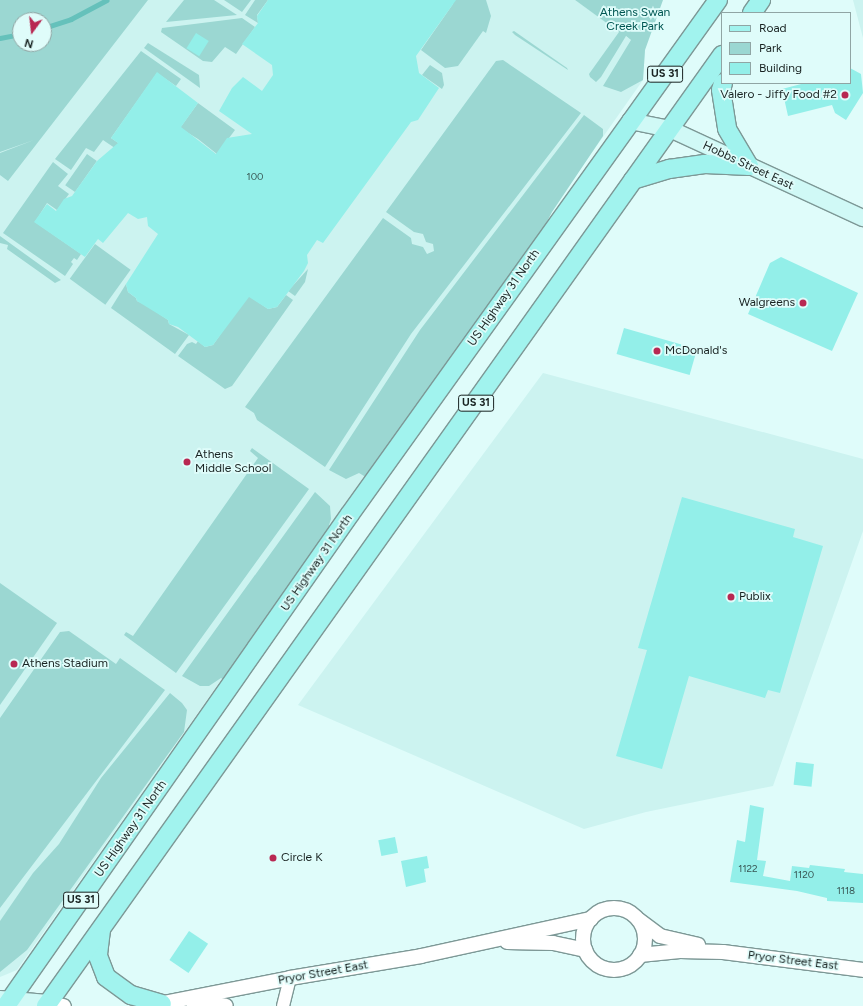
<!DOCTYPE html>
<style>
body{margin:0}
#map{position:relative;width:863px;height:1006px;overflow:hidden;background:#dffcfa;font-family:Figtree,sans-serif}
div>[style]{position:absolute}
.built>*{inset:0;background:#ccf3f0}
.green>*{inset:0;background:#9bd7d2;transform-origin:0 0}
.stream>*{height:4.5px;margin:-2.25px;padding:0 2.25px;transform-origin:2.25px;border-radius:2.25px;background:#65c1bb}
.building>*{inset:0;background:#93efe9;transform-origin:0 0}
.roads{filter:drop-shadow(1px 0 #7d9896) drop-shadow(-1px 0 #7d9896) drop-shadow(0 1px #7d9896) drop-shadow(0 -1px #7d9896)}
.minor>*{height:12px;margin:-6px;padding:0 6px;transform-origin:6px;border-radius:6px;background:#fff}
.tertiary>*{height:14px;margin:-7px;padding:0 7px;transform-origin:7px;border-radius:7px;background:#fff}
.tertiary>.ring{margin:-7px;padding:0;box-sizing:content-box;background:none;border:14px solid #fff;border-radius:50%}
.secondary>*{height:16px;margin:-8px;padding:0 8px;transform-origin:8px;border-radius:8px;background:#d0f9f6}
.primary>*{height:18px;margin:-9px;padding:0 9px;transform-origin:9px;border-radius:9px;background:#a1f3ee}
.dots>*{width:11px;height:11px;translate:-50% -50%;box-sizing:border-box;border:2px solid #dffcfa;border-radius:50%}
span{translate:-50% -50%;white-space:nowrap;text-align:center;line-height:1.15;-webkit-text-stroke:3.5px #dffcfa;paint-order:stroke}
.number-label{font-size:10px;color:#385654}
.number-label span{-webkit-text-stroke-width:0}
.shield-label span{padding:1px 3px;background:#dffcfa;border:1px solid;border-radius:3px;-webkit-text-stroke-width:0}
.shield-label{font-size:11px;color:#192322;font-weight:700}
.park-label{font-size:12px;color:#005652}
.poi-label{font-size:12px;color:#192322}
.right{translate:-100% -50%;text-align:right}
.left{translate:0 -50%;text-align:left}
.street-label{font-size:12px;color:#192322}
.legend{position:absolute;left:721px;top:12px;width:130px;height:72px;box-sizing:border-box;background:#dffcfa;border:1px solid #90a5a4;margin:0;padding:5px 7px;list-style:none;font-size:12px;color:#192322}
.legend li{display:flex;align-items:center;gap:8px;height:20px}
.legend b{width:20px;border:1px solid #90a5a4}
.north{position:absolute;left:12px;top:12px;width:40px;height:40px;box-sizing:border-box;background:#dffcfa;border:1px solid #90a5a4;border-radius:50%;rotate:195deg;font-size:11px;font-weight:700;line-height:16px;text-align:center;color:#192322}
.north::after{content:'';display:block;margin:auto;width:14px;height:18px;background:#b82852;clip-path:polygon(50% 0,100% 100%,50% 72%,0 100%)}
</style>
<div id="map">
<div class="built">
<i style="clip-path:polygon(128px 0,575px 0,645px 50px,643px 80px,17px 970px,0 977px,0 103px)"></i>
<i style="clip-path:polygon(853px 0,863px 0,863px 38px)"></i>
<i style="clip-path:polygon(543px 373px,863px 459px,863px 531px,773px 786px,646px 812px,584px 829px,298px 705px)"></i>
</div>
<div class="green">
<i style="clip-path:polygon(evenodd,0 0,148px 0,8px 181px,0 175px,0 153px,34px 140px,0 152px,0 0,20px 20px,44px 20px,44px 44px,20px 44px,20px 20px)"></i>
<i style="clip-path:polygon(184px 0,214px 0,237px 15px,166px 22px)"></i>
<i style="clip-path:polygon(224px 0,251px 0,242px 12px)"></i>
<i style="clip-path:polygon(255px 0,268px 0,257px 15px,258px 23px,245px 15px)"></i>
<i style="clip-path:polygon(449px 0,486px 0,491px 16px,486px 33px,483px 31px,458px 66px,445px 68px,421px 50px,453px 4px)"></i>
<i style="clip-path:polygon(575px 0,663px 0,645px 50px,643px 80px,621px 92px,603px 86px,631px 40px,626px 36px,601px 77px,596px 82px,590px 77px,589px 74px,619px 32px)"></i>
<i style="clip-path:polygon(242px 18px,255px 27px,236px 54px,225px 47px,212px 62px,203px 61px,161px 32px,162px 28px)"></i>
<i style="clip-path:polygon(514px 31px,567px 68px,568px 70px,515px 35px,512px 32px)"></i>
<i style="clip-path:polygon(148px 43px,199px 75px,200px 88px,144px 48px)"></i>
<i style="clip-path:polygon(141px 51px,181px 79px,176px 86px,157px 73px,111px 138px,140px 158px,137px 163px,103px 140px,94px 152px,86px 148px,71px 170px,55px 159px)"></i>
<i style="clip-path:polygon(503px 60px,581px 113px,411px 334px,325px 467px,257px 420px,254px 413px,245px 407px,383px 218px,411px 238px,412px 244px,423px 247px,427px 254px,434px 251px,433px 244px,426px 242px,423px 234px,414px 232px,386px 212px,496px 61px)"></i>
<i style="clip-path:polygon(430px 65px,442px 73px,444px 85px,442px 89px,422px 75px)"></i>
<i style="clip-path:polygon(198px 103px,235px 130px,217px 154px,198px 139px,180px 128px)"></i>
<i style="clip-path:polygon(584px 115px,603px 129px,603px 136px,552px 212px,539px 237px,369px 479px,359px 473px,346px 479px,329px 470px,420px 330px)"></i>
<i style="left:87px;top:154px;width:12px;height:38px;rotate:35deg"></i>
<i style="clip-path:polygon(53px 162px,68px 174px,58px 186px,69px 194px,57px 210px,47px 203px,35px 222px,81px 254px,77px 260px,74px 258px,71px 262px,73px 264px,65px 276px,3px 233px)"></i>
<i style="clip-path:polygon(0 236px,61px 280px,55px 283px,7px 249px,8px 245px,0 243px)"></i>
<i style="left:95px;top:244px;width:44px;height:43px;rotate:36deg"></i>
<i style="clip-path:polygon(308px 269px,305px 282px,295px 296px,288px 291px)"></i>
<i style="clip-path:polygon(126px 284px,128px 292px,136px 298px,137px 301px,146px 305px,168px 320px,169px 324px,189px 335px,175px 354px,111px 308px)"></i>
<i style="clip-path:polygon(248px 295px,268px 309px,277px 307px,286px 295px,293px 300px,232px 386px,225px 389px,178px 356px,187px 344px,192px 342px,196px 344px,198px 341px,205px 347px,213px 345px)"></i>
<i style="clip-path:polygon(252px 448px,309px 489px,176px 673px,124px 635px,126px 632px,133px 636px,258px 458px,250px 451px)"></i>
<i style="clip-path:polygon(315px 492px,330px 506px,331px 519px,329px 525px,331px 531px,225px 681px,221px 678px,209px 686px,200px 686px,182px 676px)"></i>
<i style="clip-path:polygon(0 583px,57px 623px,0 705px)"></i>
<i style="clip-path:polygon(69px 631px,116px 664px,120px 658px,165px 690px,0 908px,0 718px,60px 632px)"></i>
<i style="clip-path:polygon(170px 693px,182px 703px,187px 710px,184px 732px,27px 950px,0 972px,0 921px,33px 873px,59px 844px,101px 778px)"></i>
</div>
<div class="stream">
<i style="left:44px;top:28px;width:28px;rotate:-18deg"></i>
<i style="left:71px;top:19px;width:40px;rotate:-28deg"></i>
<i style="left:0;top:38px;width:20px;rotate:-11deg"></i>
</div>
<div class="building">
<i style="clip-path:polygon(268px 0,456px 0,416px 56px,419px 73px,439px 88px,418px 120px,411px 122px,323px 243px,317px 240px,307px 255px,308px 263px,304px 271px,277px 307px,268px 309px,249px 297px,213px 345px,205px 347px,178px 327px,169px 324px,168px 320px,137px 301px,136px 298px,128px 292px,126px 284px,158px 234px,148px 226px,147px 217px,138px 219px,128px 213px,103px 243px,98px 239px,85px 257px,34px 222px,47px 204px,56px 211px,64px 199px,72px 196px,97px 161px,118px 143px,111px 138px,157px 72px,198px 103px,181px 127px,216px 154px,227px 138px,252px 134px,219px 111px,232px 88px,243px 77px,262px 91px,273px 75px,272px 65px,242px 44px,258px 23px,257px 16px)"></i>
<i style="left:196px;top:33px;width:15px;height:18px;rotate:32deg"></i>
<i style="clip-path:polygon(850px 68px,861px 74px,863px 93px,846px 120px,835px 113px,832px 105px,788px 116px,782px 89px,805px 83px,850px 83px)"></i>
<i style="clip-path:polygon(781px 257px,858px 293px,832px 351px,748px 314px,770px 263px)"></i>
<i style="left:624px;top:328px;width:76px;height:27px;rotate:16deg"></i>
<i style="clip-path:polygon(682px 497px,795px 529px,793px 537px,823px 546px,780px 693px,768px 690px,765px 698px,689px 676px,662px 769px,616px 756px,647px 650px,638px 648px)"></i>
<i style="left:796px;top:762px;width:18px;height:23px;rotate:6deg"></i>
<i style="clip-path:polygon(750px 805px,764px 808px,757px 860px,766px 861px,763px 876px,790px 881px,792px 866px,809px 868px,810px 865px,845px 869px,844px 872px,863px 874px,863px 903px,827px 901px,827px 898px,797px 891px,730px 882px,737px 840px,745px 842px)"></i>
<i style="left:395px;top:837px;width:16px;height:17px;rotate:79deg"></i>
<i style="clip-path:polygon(427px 856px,429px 868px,424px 869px,426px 882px,406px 887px,401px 861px)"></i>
<i style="left:189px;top:931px;width:23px;height:35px;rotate:34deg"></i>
</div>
<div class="roads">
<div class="minor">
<i style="left:283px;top:1006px;width:29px;rotate:-76deg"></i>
</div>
<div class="tertiary">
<i class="ring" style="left:583px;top:908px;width:48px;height:48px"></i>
<i style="left:639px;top:920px;width:26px;rotate:37deg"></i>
<i style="left:660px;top:936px;width:39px;rotate:13deg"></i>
<i style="left:507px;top:942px;width:46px;rotate:1.2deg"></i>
<i style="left:553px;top:943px;width:33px;rotate:12deg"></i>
<i style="left:640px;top:955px;width:40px;rotate:-5.7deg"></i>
<i style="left:680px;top:951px;width:43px;rotate:1.3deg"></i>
<i style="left:723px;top:952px;width:141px;rotate:7.3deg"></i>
<i style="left:192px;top:1001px;width:34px;rotate:8deg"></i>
<i style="left:48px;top:1003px;width:16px;rotate:11deg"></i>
<i style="left:153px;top:1005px;width:140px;rotate:-11.1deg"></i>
<i style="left:290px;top:978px;width:133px;rotate:-9.5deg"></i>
<i style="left:421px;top:956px;width:174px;rotate:-12.3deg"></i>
</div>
<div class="secondary">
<i style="left:630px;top:121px;width:41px;rotate:11.3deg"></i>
<i style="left:670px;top:129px;width:213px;rotate:24.8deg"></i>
<i style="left:0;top:999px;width:48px;rotate:4.8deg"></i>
</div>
<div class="primary">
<i style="left:752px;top:13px;width:16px;rotate:-55deg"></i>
<i style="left:723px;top:83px;width:7px;rotate:106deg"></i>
<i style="left:721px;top:90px;width:39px;rotate:81deg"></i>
<i style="left:727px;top:129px;width:43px;rotate:59.3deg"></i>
<i style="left:633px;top:180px;width:38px;rotate:-17deg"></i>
<i style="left:669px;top:169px;width:36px;rotate:-8deg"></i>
<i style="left:705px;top:164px;width:44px;rotate:2.6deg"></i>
<i style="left:101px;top:930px;width:26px;rotate:97deg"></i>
<i style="left:98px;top:956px;width:22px;rotate:69deg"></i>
<i style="left:106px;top:977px;width:31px;rotate:36deg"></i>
<i style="left:131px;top:995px;width:32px;rotate:16deg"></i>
<i style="left:6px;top:1006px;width:600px;rotate:-55.04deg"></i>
<i style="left:350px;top:514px;width:632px;rotate:-54.4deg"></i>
<i style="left:46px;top:1006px;width:1167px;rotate:-54.59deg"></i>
</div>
</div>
<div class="dots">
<i style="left:845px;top:95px;background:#b82852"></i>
<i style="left:803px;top:303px;background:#b82852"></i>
<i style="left:657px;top:351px;background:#b82852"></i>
<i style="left:187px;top:462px;background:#b82852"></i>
<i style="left:731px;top:597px;background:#b82852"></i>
<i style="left:14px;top:664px;background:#b82852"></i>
<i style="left:273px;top:858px;background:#b82852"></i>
</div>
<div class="number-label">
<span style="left:255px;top:177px">100</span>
<span style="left:748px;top:869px">1122</span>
<span style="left:804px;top:875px">1120</span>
<span style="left:846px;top:891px">1118</span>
</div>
<div class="shield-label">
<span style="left:665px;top:74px">US 31</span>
<span style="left:476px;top:403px">US 31</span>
<span style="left:81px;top:900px">US 31</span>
</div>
<div class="park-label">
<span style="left:635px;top:20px">Athens Swan<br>Creek Park</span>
</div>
<div class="poi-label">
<span class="right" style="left:837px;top:95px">Valero - Jiffy Food #2</span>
<span class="right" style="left:795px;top:303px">Walgreens</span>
<span class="left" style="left:665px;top:351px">McDonald's</span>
<span class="left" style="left:195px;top:462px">Athens<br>Middle School</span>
<span class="left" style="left:739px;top:597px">Publix</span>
<span class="left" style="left:22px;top:664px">Athens Stadium</span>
<span class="left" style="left:281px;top:858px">Circle K</span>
</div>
<div class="street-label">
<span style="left:748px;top:166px;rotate:25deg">Hobbs Street East</span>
<span style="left:504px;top:298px;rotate:-55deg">US Highway 31 North</span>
<span style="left:317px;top:563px;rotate:-55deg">US Highway 31 North</span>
<span style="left:131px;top:829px;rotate:-55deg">US Highway 31 North</span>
<span style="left:793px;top:961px;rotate:7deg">Pryor Street East</span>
<span style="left:323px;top:973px;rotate:-10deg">Pryor Street East</span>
</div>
<ul class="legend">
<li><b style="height:5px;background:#a1f3ee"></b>Road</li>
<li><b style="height:11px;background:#9bd7d2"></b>Park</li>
<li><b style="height:11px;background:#93efe9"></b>Building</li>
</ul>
<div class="north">N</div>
</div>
